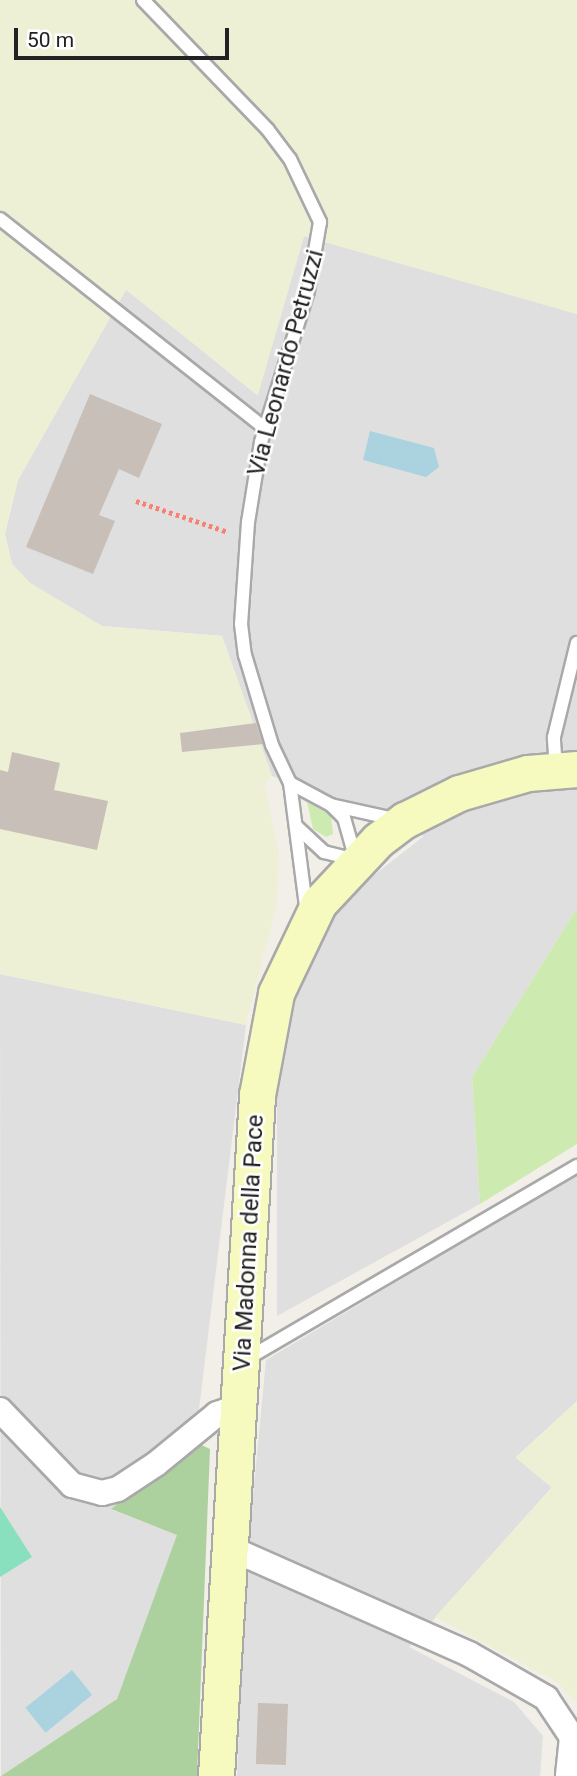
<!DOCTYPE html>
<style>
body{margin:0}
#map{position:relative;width:577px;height:1776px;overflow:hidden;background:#f2efe9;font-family:Roboto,sans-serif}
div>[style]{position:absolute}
.residential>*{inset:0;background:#e0dfdf}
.farmland>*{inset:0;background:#eef0d5}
.grass>*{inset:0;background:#cdebb0}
.forest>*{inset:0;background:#add19e}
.pitch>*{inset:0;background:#88e0be}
.water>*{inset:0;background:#aad3df;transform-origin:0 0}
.building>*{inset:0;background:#c7bfb8;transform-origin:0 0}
.path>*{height:4.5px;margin-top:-2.25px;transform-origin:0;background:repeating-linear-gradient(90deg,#fa8072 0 3.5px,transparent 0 7px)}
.roads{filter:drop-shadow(2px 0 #a9a9a9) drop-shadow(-2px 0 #a9a9a9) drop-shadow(0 2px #a9a9a9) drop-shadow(0 -2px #a9a9a9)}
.service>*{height:12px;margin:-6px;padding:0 6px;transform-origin:6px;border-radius:6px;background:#fff}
.minor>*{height:24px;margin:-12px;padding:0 12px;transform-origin:12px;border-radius:12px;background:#fff}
.secondary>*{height:35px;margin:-17.5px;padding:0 17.5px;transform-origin:17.5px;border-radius:17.5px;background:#f7fabf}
span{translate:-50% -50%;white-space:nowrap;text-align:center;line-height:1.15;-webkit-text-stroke:5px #fff;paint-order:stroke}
.street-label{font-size:24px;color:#222}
.scale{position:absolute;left:14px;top:28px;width:215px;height:32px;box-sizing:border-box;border:4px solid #222;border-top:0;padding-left:9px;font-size:21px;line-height:24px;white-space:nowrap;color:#222;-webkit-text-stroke:5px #fff;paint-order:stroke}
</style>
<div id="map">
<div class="residential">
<i style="clip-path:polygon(304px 236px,577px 314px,577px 908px,472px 1077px,480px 1204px,277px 1316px,277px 1079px,287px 998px,311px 939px,346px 897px,424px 836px,272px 776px,222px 636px,102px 626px,30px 583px,12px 564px,5px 534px,18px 480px,126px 289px,257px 395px)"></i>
<i style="clip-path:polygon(0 974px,246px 1025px,195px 1442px,112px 1510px,178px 1535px,117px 1699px,1px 1776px)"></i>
<i style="clip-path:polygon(577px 1174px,577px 1401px,516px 1457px,552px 1487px,409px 1647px,514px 1702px,543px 1736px,540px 1776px,237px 1776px,246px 1569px,266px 1360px)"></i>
</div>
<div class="farmland">
<i style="clip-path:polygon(0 0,577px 0,577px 314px,304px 236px,258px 395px,126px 290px,18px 480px,5px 534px,12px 564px,30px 583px,102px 626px,222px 636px,272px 776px,265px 784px,279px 853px,277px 904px,246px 1025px,0 974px)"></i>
<i style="clip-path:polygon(577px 1401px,577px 1704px,557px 1682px,435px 1617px,552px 1488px,516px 1458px)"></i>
</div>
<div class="grass">
<i style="clip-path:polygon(307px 802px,331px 815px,333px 834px,326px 837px,313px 829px)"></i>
<i style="clip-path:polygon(577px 908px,577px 1144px,480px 1204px,472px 1077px)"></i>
</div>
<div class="forest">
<i style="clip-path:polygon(195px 1442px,210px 1449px,197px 1776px,1px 1776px,117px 1699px,177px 1535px,111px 1509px)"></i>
</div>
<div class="pitch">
<i style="clip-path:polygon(0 1507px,32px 1557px,0 1577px)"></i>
</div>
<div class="water">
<i style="clip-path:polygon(370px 431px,434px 448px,439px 467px,426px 477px,363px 460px)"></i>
<i style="left:72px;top:1670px;width:32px;height:60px;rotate:51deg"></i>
</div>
<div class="building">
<i style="clip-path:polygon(90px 394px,162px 424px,139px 478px,119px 469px,99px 515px,115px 521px,93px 574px,26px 547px)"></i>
<i style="clip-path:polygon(256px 723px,263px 744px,182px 752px,180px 733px)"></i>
<i style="clip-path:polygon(12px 752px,60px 763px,54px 790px,108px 801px,97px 850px,0 829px,0 770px,8px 772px)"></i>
<i style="left:258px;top:1703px;width:30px;height:61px;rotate:2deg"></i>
</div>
<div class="path">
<i style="left:136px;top:501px;width:97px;rotate:18.6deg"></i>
</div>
<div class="roads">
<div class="service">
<i style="left:143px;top:0;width:180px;rotate:46.1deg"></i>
<i style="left:268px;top:130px;width:36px;rotate:53deg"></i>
<i style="left:290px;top:159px;width:70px;rotate:64.5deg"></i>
<i style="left:320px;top:222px;width:70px;rotate:99.9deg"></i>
<i style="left:308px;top:291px;width:158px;rotate:107.3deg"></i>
<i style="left:261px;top:442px;width:81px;rotate:99.2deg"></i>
<i style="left:248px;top:522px;width:102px;rotate:93.9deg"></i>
<i style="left:241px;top:624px;width:31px;rotate:83deg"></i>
<i style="left:245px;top:655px;width:94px;rotate:73.3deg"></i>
<i style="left:272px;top:745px;width:42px;rotate:64.7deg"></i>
<i style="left:290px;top:783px;width:124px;rotate:82.6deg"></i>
<i style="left:0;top:219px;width:337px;rotate:38.3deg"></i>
<i style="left:556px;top:769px;width:32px;rotate:-94deg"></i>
<i style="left:554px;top:737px;width:97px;rotate:-76.3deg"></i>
<i style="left:290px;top:783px;width:47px;rotate:28.2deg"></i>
<i style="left:331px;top:805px;width:65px;rotate:12.5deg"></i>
<i style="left:297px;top:827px;width:37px;rotate:43deg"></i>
<i style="left:324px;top:852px;width:33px;rotate:14deg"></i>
<i style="left:356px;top:860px;width:44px;rotate:-105.9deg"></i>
<i style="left:344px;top:818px;width:18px;rotate:-135deg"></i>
<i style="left:245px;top:1360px;width:385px;rotate:-30.3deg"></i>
</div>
<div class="minor">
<i style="left:0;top:1410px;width:104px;rotate:46.2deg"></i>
<i style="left:72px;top:1485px;width:31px;rotate:15deg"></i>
<i style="left:102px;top:1493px;width:16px;rotate:-14deg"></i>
<i style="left:118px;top:1489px;width:45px;rotate:-33.3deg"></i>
<i style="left:156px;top:1464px;width:79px;rotate:-39.3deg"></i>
<i style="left:217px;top:1414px;width:24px;rotate:-19deg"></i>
<i style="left:232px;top:1549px;width:259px;rotate:23.9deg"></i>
<i style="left:469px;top:1654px;width:89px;rotate:29.7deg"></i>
<i style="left:546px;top:1698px;width:47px;rotate:56.3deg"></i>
<i style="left:572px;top:1737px;width:39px;rotate:96deg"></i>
</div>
<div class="secondary">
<i style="left:216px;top:1776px;width:682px;rotate:-86.55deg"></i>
<i style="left:257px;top:1095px;width:104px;rotate:-79.4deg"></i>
<i style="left:276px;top:993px;width:100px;rotate:-64.5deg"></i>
<i style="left:319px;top:903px;width:86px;rotate:-46.9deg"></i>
<i style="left:378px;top:840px;width:34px;rotate:-37deg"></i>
<i style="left:405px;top:820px;width:60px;rotate:-26.6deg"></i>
<i style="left:459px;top:793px;width:72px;rotate:-16.2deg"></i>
<i style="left:528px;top:773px;width:49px;rotate:-4.7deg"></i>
</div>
</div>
<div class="street-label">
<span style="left:286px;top:363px;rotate:-75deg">Via Leonardo Petruzzi</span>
<span style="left:249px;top:1243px;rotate:-87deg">Via Madonna della Pace</span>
</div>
<div class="scale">50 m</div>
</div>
